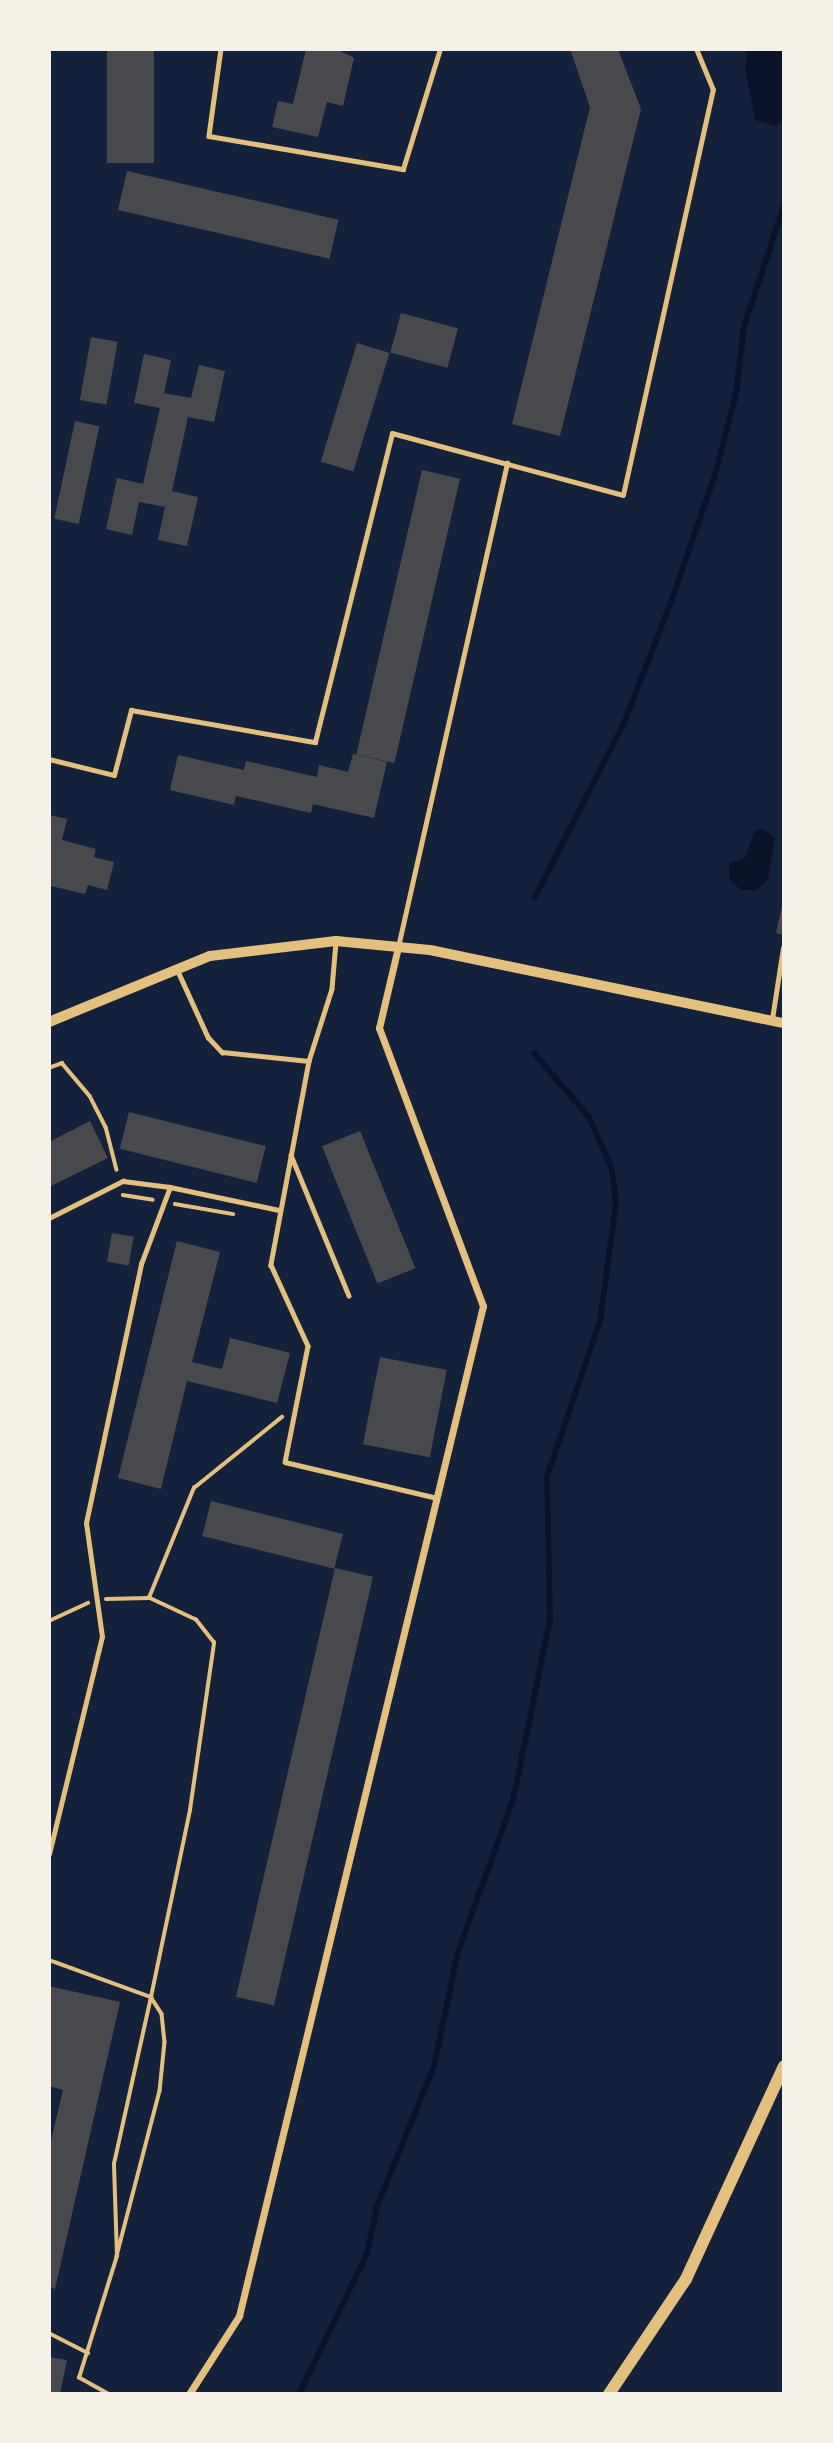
<!DOCTYPE html>
<style>
body{margin:0}
#map{position:relative;width:833px;height:2443px;overflow:hidden;background:#14213d;font-family:"Source Sans 3",sans-serif}
div>[style]{position:absolute}
.water>*{inset:0;background:#0b132b}
.stream>*{height:6px;margin:-3px;padding:0 3px;transform-origin:3px;border-radius:3px;background:#0b132b}
.building>*{inset:0;background:#48494c;transform-origin:0 0}
.path>*{height:3.5px;margin:-1.75px;padding:0 1.75px;transform-origin:1.75px;border-radius:1.75px;background:#e5c07b}
.service>*{height:4.5px;margin:-2.25px;padding:0 2.25px;transform-origin:2.25px;border-radius:2.25px;background:#e5c07b}
.minor>*{height:7px;margin:-3.5px;padding:0 3.5px;transform-origin:3.5px;border-radius:3.5px;background:#e5c07b}
.tertiary>*{height:10px;margin:-5px;padding:0 5px;transform-origin:5px;border-radius:5px;background:#e5c07b}
.secondary>*{height:12px;margin:-6px;padding:0 6px;transform-origin:6px;border-radius:6px;background:#e5c07b}
span{translate:-50% -50%;white-space:nowrap;text-align:center;line-height:1.15;-webkit-text-stroke:5px #f6f1e7;paint-order:stroke}
.frame{position:absolute;inset:0;border:51px solid #f6f1e7;pointer-events:none}
</style>
<div id="map">
<div class="water">
<i style="clip-path:polygon(748px 49px,784px 49px,784px 121px,775px 126px,755px 120px,745px 68px)"></i>
<i style="clip-path:polygon(762px 828px,775px 838px,768px 879px,757px 890px,741px 890px,729px 879px,729px 863px,745px 858px,754px 832px)"></i>
</div>
<div class="stream">
<i style="left:535px;top:897px;width:195px;rotate:-62.9deg"></i>
<i style="left:624px;top:723px;width:130px;rotate:-68.8deg"></i>
<i style="left:671px;top:602px;width:131px;rotate:-70.9deg"></i>
<i style="left:714px;top:478px;width:87px;rotate:-75.3deg"></i>
<i style="left:736px;top:394px;width:68px;rotate:-83.3deg"></i>
<i style="left:744px;top:326px;width:127px;rotate:-71.7deg"></i>
<i style="left:299px;top:2394px;width:156px;rotate:-64.1deg"></i>
<i style="left:367px;top:2254px;width:49px;rotate:-78.2deg"></i>
<i style="left:377px;top:2206px;width:151px;rotate:-67.8deg"></i>
<i style="left:434px;top:2066px;width:116px;rotate:-78.1deg"></i>
<i style="left:458px;top:1952px;width:162px;rotate:-70.1deg"></i>
<i style="left:513px;top:1800px;width:185px;rotate:-78.4deg"></i>
<i style="left:550px;top:1619px;width:143px;rotate:-91.2deg"></i>
<i style="left:547px;top:1476px;width:164px;rotate:-71.1deg"></i>
<i style="left:600px;top:1321px;width:119px;rotate:-82.3deg"></i>
<i style="left:616px;top:1203px;width:34px;rotate:-97deg"></i>
<i style="left:612px;top:1169px;width:57px;rotate:-113.9deg"></i>
<i style="left:589px;top:1117px;width:84px;rotate:-130.7deg"></i>
</div>
<div class="building">
<i style="left:107px;top:49px;width:47px;height:114px"></i>
<i style="clip-path:polygon(306px 49px,337px 49px,354px 58px,343px 106px,327px 102px,318px 137px,272px 127px,278px 101px,293px 104px)"></i>
<i style="clip-path:polygon(570px 49px,618px 49px,641px 109px,560px 436px,512px 424px,590px 107px)"></i>
<i style="left:127px;top:171px;width:217px;height:40px;rotate:13deg"></i>
<i style="left:401px;top:313px;width:59px;height:41px;rotate:15deg"></i>
<i style="left:91px;top:337px;width:27px;height:64px;rotate:10deg"></i>
<i style="left:357px;top:343px;width:34px;height:124px;rotate:17deg"></i>
<i style="clip-path:polygon(144px 354px,171px 360px,164px 393px,191px 398px,199px 365px,225px 371px,214px 422px,188px 417px,172px 491px,198px 497px,187px 546px,158px 540px,165px 507px,139px 502px,132px 535px,106px 529px,117px 478px,143px 484px,160px 408px,134px 403px)"></i>
<i style="left:75px;top:421px;width:25px;height:100px;rotate:12deg"></i>
<i style="left:422px;top:470px;width:39px;height:292px;rotate:13deg"></i>
<i style="clip-path:polygon(353px 754px,387px 762px,374px 818px,313px 804px,311px 813px,236px 796px,234px 805px,170px 790px,178px 755px,244px 770px,246px 761px,317px 777px,319px 765px,348px 772px)"></i>
<i style="clip-path:polygon(49px 815px,67px 819px,62px 840px,96px 849px,94px 857px,114px 862px,107px 890px,88px 885px,85px 894px,51px 886px)"></i>
<i style="clip-path:polygon(783px 901px,784px 901px,784px 935px,776px 933px)"></i>
<i style="left:129px;top:1112px;width:141px;height:38px;rotate:14deg"></i>
<i style="clip-path:polygon(90px 1121px,108px 1158px,49px 1187px,49px 1142px)"></i>
<i style="left:360px;top:1131px;width:148px;height:41px;rotate:68deg"></i>
<i style="left:112px;top:1233px;width:22px;height:29px;rotate:10deg"></i>
<i style="clip-path:polygon(177px 1241px,220px 1252px,192px 1362px,222px 1369px,230px 1338px,290px 1353px,277px 1403px,187px 1381px,161px 1489px,118px 1478px)"></i>
<i style="left:380px;top:1357px;width:68px;height:89px;rotate:11deg"></i>
<i style="left:211px;top:1501px;width:136px;height:36px;rotate:14deg"></i>
<i style="left:335px;top:1568px;width:39px;height:440px;rotate:13deg"></i>
<i style="clip-path:polygon(49px 1986px,120px 2002px,55px 2289px,49px 2287px,49px 2149px,63px 2090px,49px 2086px)"></i>
<i style="clip-path:polygon(49px 2357px,67px 2360px,60px 2394px,49px 2394px)"></i>
</div>
<div class="path">
<i style="left:49px;top:1068px;width:14px;rotate:-21deg"></i>
<i style="left:62px;top:1063px;width:43px;rotate:49.7deg"></i>
<i style="left:90px;top:1096px;width:35px;rotate:63deg"></i>
<i style="left:106px;top:1127px;width:44px;rotate:75.7deg"></i>
<i style="left:123px;top:1195px;width:30px;rotate:9deg"></i>
<i style="left:175px;top:1204px;width:59px;rotate:9.8deg"></i>
<i style="left:106px;top:1599px;width:43px;rotate:-1.3deg"></i>
<i style="left:49px;top:1621px;width:43px;rotate:-24.8deg"></i>
<i style="left:49px;top:1960px;width:109px;rotate:19.9deg"></i>
<i style="left:151px;top:1997px;width:191px;rotate:-78.2deg"></i>
<i style="left:190px;top:1810px;width:169px;rotate:-81.8deg"></i>
<i style="left:214px;top:1643px;width:29px;rotate:-128deg"></i>
<i style="left:196px;top:1620px;width:52px;rotate:-154.9deg"></i>
<i style="left:149px;top:1598px;width:119px;rotate:-67.8deg"></i>
<i style="left:194px;top:1488px;width:113px;rotate:-38.9deg"></i>
<i style="left:49px;top:2333px;width:44px;rotate:27.1deg"></i>
<i style="left:108px;top:2394px;width:33px;rotate:-151deg"></i>
<i style="left:79px;top:2378px;width:128px;rotate:-72.7deg"></i>
<i style="left:117px;top:2256px;width:92px;rotate:-91.9deg"></i>
<i style="left:114px;top:2164px;width:171px;rotate:-77.5deg"></i>
<i style="left:151px;top:1997px;width:20px;rotate:57deg"></i>
<i style="left:162px;top:2014px;width:28px;rotate:84deg"></i>
<i style="left:165px;top:2042px;width:49px;rotate:95.8deg"></i>
<i style="left:160px;top:2091px;width:171px;rotate:104.6deg"></i>
</div>
<div class="service">
<i style="left:221px;top:49px;width:88px;rotate:97.9deg"></i>
<i style="left:209px;top:136px;width:197px;rotate:9.7deg"></i>
<i style="left:403px;top:169px;width:126px;rotate:-72.9deg"></i>
<i style="left:49px;top:759px;width:67px;rotate:13.8deg"></i>
<i style="left:114px;top:775px;width:67px;rotate:-75.3deg"></i>
<i style="left:131px;top:710px;width:187px;rotate:9.9deg"></i>
<i style="left:315px;top:742px;width:318px;rotate:-76deg"></i>
<i style="left:392px;top:433px;width:239px;rotate:15deg"></i>
<i style="left:623px;top:495px;width:415px;rotate:-77.5deg"></i>
<i style="left:713px;top:90px;width:44px;rotate:-112.5deg"></i>
<i style="left:336px;top:942px;width:47px;rotate:94.9deg"></i>
<i style="left:332px;top:989px;width:76px;rotate:107.7deg"></i>
<i style="left:309px;top:1061px;width:208px;rotate:100.6deg"></i>
<i style="left:271px;top:1265px;width:89px;rotate:65.4deg"></i>
<i style="left:308px;top:1346px;width:118px;rotate:101.2deg"></i>
<i style="left:285px;top:1462px;width:156px;rotate:13.3deg"></i>
<i style="left:398px;top:947px;width:496px;rotate:-77.3deg"></i>
<i style="left:177px;top:969px;width:75px;rotate:65.5deg"></i>
<i style="left:208px;top:1037px;width:21px;rotate:47deg"></i>
<i style="left:222px;top:1052px;width:87px;rotate:5.9deg"></i>
<i style="left:772px;top:1019px;width:72px;rotate:-81.2deg"></i>
<i style="left:291px;top:1155px;width:152px;rotate:67.6deg"></i>
<i style="left:49px;top:1218px;width:83px;rotate:-26.6deg"></i>
<i style="left:123px;top:1181px;width:47px;rotate:7.3deg"></i>
<i style="left:49px;top:1854px;width:223px;rotate:-76.3deg"></i>
<i style="left:102px;top:1637px;width:115px;rotate:-98deg"></i>
<i style="left:86px;top:1523px;width:265px;rotate:-78deg"></i>
<i style="left:141px;top:1264px;width:82px;rotate:-69.4deg"></i>
<i style="left:170px;top:1187px;width:111px;rotate:11.9deg"></i>
</div>
<div class="minor">
<i style="left:189px;top:2394px;width:93px;rotate:-57.3deg"></i>
<i style="left:239px;top:2316px;width:1039px;rotate:-76.42deg"></i>
<i style="left:483px;top:1306px;width:297px;rotate:-110.5deg"></i>
<i style="left:379px;top:1028px;width:83px;rotate:-76.8deg"></i>
</div>
<div class="tertiary">
<i style="left:49px;top:1022px;width:174px;rotate:-22.3deg"></i>
<i style="left:210px;top:956px;width:127px;rotate:-6.8deg"></i>
<i style="left:336px;top:941px;width:94px;rotate:5.5deg"></i>
<i style="left:430px;top:950px;width:361px;rotate:11.7deg"></i>
</div>
<div class="secondary">
<i style="left:609px;top:2394px;width:138px;rotate:-56.2deg"></i>
<i style="left:686px;top:2279px;width:234px;rotate:-65.3deg"></i>
</div>
<div class="frame"></div>
</div>
